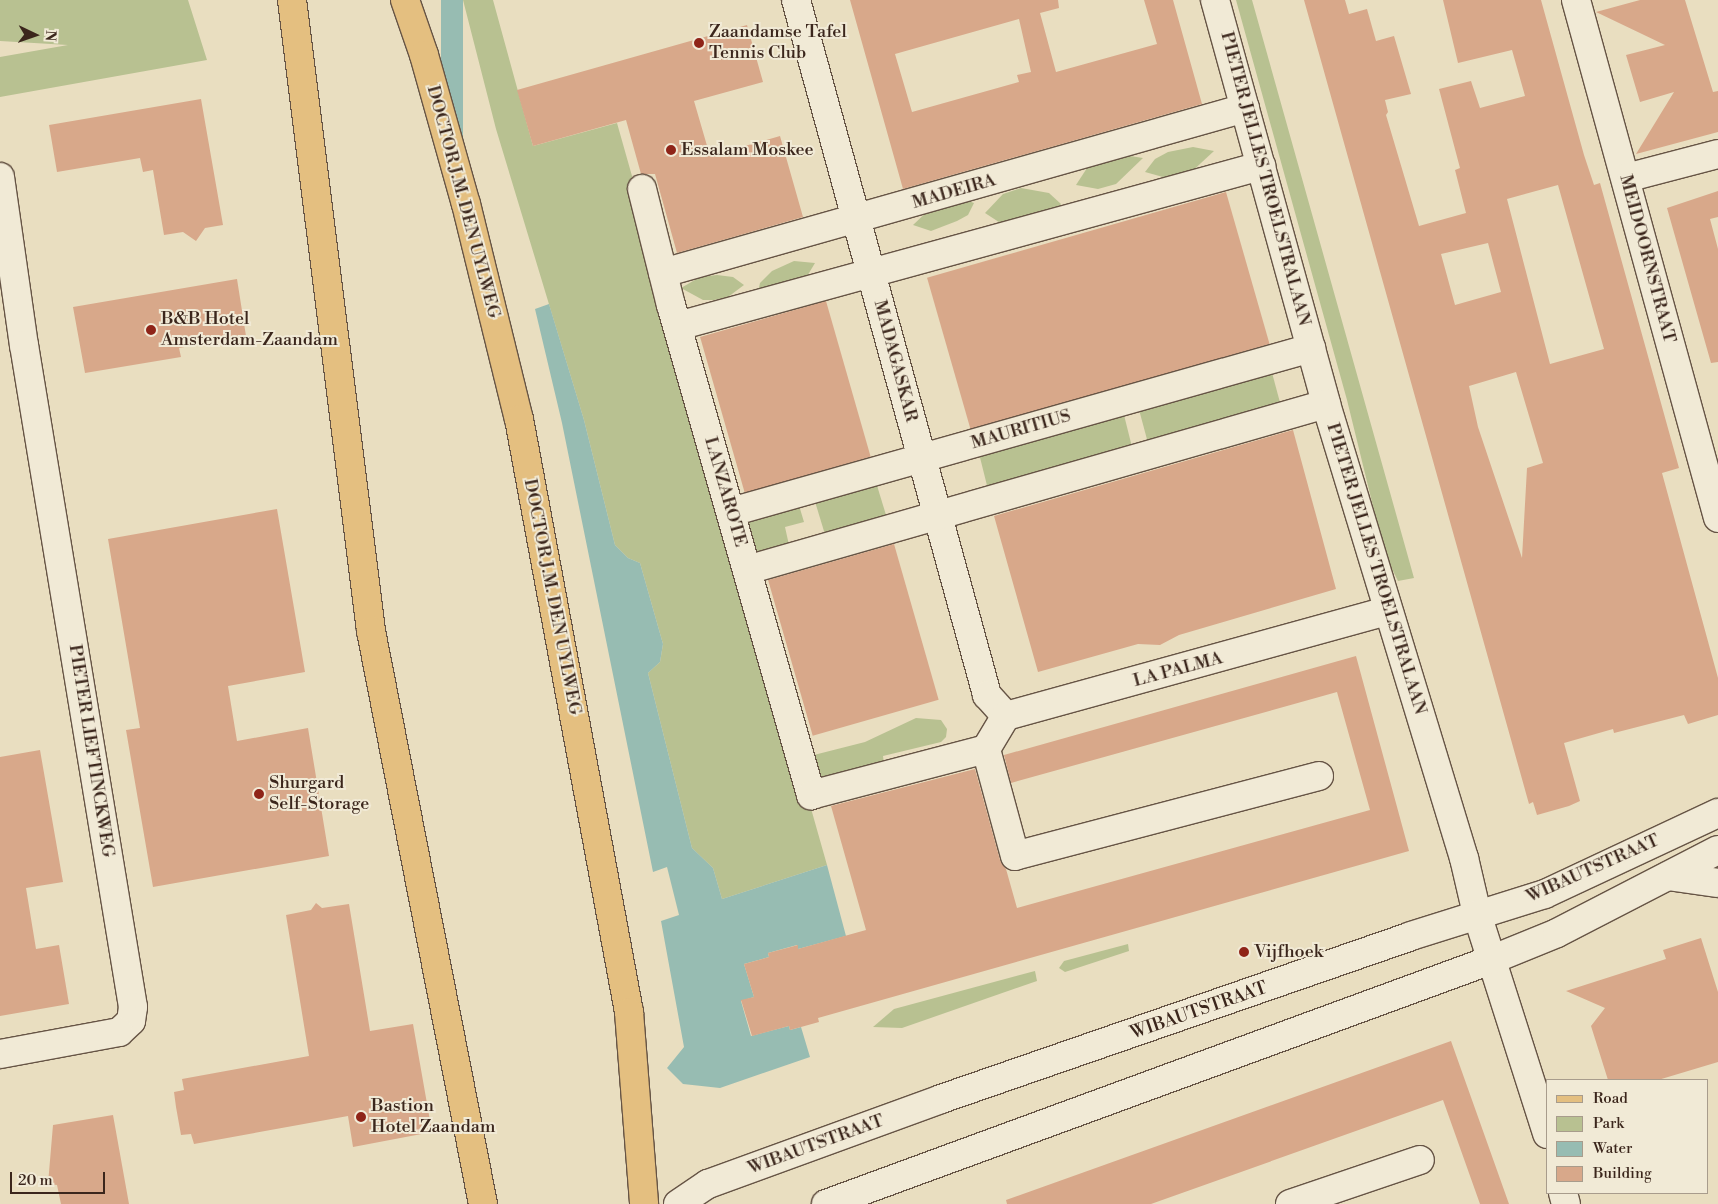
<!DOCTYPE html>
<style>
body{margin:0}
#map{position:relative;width:1718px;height:1204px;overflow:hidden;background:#e9dec0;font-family:"Libre Bodoni",serif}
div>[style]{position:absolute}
.green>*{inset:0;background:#b8c191;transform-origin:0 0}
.water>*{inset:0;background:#97bcb2;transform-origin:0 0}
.building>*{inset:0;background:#d8a88a;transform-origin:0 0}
.roads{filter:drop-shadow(1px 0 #665445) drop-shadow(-1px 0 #665445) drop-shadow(0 1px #665445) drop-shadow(0 -1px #665445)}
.street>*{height:28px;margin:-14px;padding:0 14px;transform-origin:14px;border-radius:14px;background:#f1ead6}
.secondary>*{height:28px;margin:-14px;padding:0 14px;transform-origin:14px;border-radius:14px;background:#f1ead6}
.primary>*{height:28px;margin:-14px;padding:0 14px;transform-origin:14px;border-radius:14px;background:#e4bf80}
.dots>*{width:14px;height:14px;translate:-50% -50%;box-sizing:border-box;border:2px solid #f1ead6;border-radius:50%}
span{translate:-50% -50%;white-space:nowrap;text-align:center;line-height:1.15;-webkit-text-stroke:4px #f1ead6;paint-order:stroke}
.poi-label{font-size:18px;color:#3b261c}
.left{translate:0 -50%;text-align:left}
.street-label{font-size:18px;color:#3b261c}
.legend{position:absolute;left:1546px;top:1079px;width:162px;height:115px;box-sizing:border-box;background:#f1ead6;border:1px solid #a89c8c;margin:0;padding:6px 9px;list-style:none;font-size:15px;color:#3b261c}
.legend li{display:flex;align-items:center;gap:10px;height:25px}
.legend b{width:25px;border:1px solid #a89c8c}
.north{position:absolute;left:10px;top:10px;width:50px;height:50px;-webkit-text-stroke:4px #f1ead6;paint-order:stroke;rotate:93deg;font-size:14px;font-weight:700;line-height:20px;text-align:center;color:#3b261c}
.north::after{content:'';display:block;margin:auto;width:18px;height:22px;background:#3b261c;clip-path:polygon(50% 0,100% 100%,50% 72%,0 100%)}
.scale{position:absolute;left:10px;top:1172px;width:95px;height:22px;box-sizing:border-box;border:2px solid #3b261c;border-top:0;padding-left:6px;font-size:15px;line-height:18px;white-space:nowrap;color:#3b261c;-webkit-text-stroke:4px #f1ead6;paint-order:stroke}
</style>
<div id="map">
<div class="green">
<i style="clip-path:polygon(0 0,188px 0,207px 60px,0 97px,0 57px,68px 45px,0 41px)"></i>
<i style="clip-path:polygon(463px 0,493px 0,533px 146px,617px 123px,827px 865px,722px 899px,713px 868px,692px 848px,648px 673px,660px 662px,663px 644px,640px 563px,628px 558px,615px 545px,584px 420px,496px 129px)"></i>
<i style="clip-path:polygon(1236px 0,1252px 0,1414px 578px,1398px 581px,1385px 555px,1347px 400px)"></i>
<i style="clip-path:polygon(1193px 147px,1214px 151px,1188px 175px,1163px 177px,1145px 172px,1155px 159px,1168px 152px)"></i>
<i style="clip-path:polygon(1130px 156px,1143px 158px,1116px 184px,1098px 189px,1076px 185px,1087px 168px,1103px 159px)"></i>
<i style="clip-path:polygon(1021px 188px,1049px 193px,1061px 204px,1051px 216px,1005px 226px,985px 213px,1003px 194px)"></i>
<i style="clip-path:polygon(966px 200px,974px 203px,968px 215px,957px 221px,931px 231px,913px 225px,932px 207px)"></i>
<i style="clip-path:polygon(794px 261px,815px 263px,806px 278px,758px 292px,760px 283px,772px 271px)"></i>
<i style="clip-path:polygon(717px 275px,733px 277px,744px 285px,728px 297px,714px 300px,703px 300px,681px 288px,700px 277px)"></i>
<i style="left:1271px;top:369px;width:41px;height:138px;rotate:75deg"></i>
<i style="left:1123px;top:411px;width:40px;height:150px;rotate:76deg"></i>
<i style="left:875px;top:479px;width:41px;height:64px;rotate:73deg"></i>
<i style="clip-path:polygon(798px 502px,804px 522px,785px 527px,789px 545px,755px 555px,744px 517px)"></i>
<i style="clip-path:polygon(916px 718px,941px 720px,947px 729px,946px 737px,941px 742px,883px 756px,884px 764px,817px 784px,806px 757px,865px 742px)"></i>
<i style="clip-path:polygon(1128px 944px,1129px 951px,1065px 972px,1059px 968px,1064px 961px)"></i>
<i style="clip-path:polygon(1035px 971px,1037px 981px,902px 1028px,873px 1027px,894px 1009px)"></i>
</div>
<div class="water">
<i style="left:441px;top:0;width:22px;height:138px"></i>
<i style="clip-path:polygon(549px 304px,584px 420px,615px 545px,628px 558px,640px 563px,663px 644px,660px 662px,648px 673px,692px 848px,713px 868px,722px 899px,827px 865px,846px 936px,798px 949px,797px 945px,768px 953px,769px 957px,744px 964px,754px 997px,741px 1001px,751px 1036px,789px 1026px,790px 1030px,801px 1027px,810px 1057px,720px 1088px,683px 1084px,667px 1068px,684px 1047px,661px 921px,679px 915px,667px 867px,653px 872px,562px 423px,535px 309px)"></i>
</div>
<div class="building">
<i style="clip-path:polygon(evenodd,850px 0,1058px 0,1059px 8px,1040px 13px,1056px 72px,1157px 44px,1144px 0,1173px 0,1202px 104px,903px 189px,850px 0,1019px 19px,1031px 72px,1017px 75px,1019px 82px,912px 112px,895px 54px,1019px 19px)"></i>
<i style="clip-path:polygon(evenodd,1304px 0,1345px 0,1349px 14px,1367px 9px,1376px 41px,1394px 36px,1411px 94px,1385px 100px,1388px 112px,1386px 115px,1419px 226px,1466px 213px,1455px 170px,1460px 168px,1439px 89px,1471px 81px,1480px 108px,1525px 96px,1512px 50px,1458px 63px,1443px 0,1541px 0,1584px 155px,1594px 185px,1600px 183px,1679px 468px,1662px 473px,1718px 678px,1718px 715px,1688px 724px,1684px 715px,1614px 733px,1613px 729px,1564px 743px,1580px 801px,1569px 806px,1537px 815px,1533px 802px,1529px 804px,1304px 0,1558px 185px,1604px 349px,1550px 364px,1507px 199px,1558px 185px,1304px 0,1488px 243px,1501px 292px,1455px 305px,1441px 254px,1488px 243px,1304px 0,1516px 372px,1543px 463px,1527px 468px,1522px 558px,1478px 427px,1469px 386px,1516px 372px)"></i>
<i style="clip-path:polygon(1640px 0,1685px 0,1713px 92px,1718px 91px,1718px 132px,1636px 154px,1674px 92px,1640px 102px,1626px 55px,1665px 45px,1596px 12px)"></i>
<i style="clip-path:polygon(747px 25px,763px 82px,694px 101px,710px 156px,780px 136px,803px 217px,677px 253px,655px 174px,641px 174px,626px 120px,533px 146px,517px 90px)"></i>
<i style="clip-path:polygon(201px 99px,223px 225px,205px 228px,196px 241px,183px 232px,164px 235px,153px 170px,143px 172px,140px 158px,57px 172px,49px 125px)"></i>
<i style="clip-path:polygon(1718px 191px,1718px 217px,1710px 219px,1718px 249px,1718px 362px,1711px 363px,1667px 208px)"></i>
<i style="left:1226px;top:192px;width:158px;height:311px;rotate:74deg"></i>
<i style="clip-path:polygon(237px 279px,246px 336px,179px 348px,181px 357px,85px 373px,73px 307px)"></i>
<i style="left:826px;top:301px;width:162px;height:131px;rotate:74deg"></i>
<i style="clip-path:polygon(1293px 430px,1336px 589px,1179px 635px,1160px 645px,1138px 644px,1038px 672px,994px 516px)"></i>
<i style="clip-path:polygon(277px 509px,305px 672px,228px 686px,237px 741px,308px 728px,329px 856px,153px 887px,126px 730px,140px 728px,108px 539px)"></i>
<i style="left:894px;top:544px;width:162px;height:131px;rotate:74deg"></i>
<i style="clip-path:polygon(1356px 656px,1409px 851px,818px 1018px,819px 1022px,801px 1027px,790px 1030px,789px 1026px,752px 1036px,741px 1000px,754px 997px,744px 964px,769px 957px,768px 953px,798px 945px,798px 949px,866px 930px,831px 806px,975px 769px,1000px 860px,1006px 869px,1017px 908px,1370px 810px,1337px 692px,1011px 783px,1004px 755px)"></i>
<i style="clip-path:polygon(40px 750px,63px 882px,26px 888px,36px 949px,59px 945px,69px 1004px,0 1016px,0 757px)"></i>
<i style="clip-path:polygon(316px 903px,322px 908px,349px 904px,370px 1031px,413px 1024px,432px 1132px,353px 1147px,348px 1116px,194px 1144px,191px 1134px,181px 1135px,176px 1107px,174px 1092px,184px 1090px,182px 1079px,309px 1056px,286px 915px,311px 910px)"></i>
<i style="clip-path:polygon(1701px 938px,1718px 992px,1718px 1062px,1658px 1080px,1608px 1080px,1591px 1026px,1605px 1008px,1566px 991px,1666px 959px,1663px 950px)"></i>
<i style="clip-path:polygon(1451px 1041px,1509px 1204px,1480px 1204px,1443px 1100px,1151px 1204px,1007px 1204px,1006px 1200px)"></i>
<i style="clip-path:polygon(113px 1115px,129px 1204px,61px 1204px,57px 1185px,48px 1184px,53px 1125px)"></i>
</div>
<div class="roads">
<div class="street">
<i style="left:796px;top:0;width:721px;rotate:74.63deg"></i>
<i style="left:987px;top:695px;width:28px;rotate:48deg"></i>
<i style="left:1215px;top:0;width:419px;rotate:74.6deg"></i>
<i style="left:1326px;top:404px;width:475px;rotate:73.1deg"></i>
<i style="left:1464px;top:858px;width:57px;rotate:76.9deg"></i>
<i style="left:1576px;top:0;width:537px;rotate:74.67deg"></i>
<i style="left:0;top:177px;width:170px;rotate:81.9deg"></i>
<i style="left:24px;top:345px;width:671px;rotate:80.65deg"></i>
<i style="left:133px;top:1007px;width:14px;rotate:98deg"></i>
<i style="left:131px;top:1021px;width:16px;rotate:137deg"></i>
<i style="left:119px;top:1032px;width:121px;rotate:169.5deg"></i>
<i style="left:1626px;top:178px;width:95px;rotate:-14.6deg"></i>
<i style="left:642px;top:189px;width:120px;rotate:76deg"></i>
<i style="left:671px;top:305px;width:510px;rotate:74.05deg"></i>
<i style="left:811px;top:795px;width:181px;rotate:-14.7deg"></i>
<i style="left:663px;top:273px;width:605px;rotate:-15.83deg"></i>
<i style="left:678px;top:326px;width:605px;rotate:-15.35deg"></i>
<i style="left:731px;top:512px;width:603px;rotate:-15.79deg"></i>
<i style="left:747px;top:570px;width:602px;rotate:-16deg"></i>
<i style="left:1319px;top:776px;width:314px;rotate:165.3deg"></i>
<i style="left:1015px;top:856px;width:111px;rotate:-105.2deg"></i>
<i style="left:986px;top:749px;width:39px;rotate:-59deg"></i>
<i style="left:1006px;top:716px;width:395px;rotate:-15.4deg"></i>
<i style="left:1669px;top:876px;width:49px;rotate:8.1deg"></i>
<i style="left:1290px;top:1204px;width:137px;rotate:-18.7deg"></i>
</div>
<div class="secondary">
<i style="left:1477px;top:914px;width:231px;rotate:72.3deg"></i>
<i style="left:1563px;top:1193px;width:11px;rotate:75deg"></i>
<i style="left:678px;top:1204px;width:36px;rotate:-34deg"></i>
<i style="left:708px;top:1184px;width:248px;rotate:-20deg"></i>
<i style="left:941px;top:1099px;width:497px;rotate:-19.1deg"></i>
<i style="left:1411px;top:936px;width:140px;rotate:-17.4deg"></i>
<i style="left:1545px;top:894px;width:191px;rotate:-25.1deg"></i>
<i style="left:826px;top:1204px;width:708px;rotate:-20.15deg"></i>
<i style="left:1491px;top:960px;width:71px;rotate:-22.2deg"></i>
<i style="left:1557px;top:933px;width:181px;rotate:-27.3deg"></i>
</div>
<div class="primary">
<i style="left:292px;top:0;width:636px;rotate:82.86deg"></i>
<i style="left:371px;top:631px;width:584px;rotate:78.94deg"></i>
<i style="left:405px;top:0;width:58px;rotate:70.9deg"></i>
<i style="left:424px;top:55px;width:155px;rotate:74.3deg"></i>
<i style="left:466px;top:204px;width:221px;rotate:76.2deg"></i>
<i style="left:519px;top:419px;width:603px;rotate:79.49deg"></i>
<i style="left:629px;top:1012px;width:193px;rotate:85.5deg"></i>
</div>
</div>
<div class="dots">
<i style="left:699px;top:43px;background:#8f2418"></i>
<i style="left:671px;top:150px;background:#8f2418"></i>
<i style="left:151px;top:330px;background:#8f2418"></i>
<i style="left:259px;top:794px;background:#8f2418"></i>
<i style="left:1244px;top:952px;background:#8f2418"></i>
<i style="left:361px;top:1117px;background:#8f2418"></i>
</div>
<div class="poi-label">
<span class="left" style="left:709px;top:43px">Zaandamse Tafel<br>Tennis Club</span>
<span class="left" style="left:681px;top:150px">Essalam Moskee</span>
<span class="left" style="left:161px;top:330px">B&amp;B Hotel<br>Amsterdam-Zaandam</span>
<span class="left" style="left:269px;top:794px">Shurgard<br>Self-Storage</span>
<span class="left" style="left:1254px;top:952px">Vijfhoek</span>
<span class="left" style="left:371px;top:1117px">Bastion<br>Hotel Zaandam</span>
</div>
<div class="street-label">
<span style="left:1265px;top:179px;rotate:75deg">PIETER JELLES TROELSTRALAAN</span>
<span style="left:954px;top:192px;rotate:-16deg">MADEIRA</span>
<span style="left:463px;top:202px;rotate:75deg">DOCTOR J.M. DEN UYLWEG</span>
<span style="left:1647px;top:259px;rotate:75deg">MEIDOORNSTRAAT</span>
<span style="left:895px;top:361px;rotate:75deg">MADAGASKAR</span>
<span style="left:1021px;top:430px;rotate:-16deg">MAURITIUS</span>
<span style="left:725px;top:492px;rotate:74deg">LANZAROTE</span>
<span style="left:1376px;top:569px;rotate:73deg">PIETER JELLES TROELSTRALAAN</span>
<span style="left:552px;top:597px;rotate:79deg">DOCTOR J.M. DEN UYLWEG</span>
<span style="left:1178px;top:670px;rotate:-15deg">LA PALMA</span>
<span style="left:91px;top:751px;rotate:81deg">PIETER LIEFTINCKWEG</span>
<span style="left:1593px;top:869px;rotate:-24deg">WIBAUTSTRAAT</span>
<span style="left:1199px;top:1011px;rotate:-19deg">WIBAUTSTRAAT</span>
<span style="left:816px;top:1145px;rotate:-20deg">WIBAUTSTRAAT</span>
</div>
<ul class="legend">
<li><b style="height:6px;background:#e4bf80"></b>Road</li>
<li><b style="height:14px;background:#b8c191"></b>Park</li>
<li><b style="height:14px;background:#97bcb2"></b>Water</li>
<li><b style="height:14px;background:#d8a88a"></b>Building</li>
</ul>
<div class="north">N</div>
<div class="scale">20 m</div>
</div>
